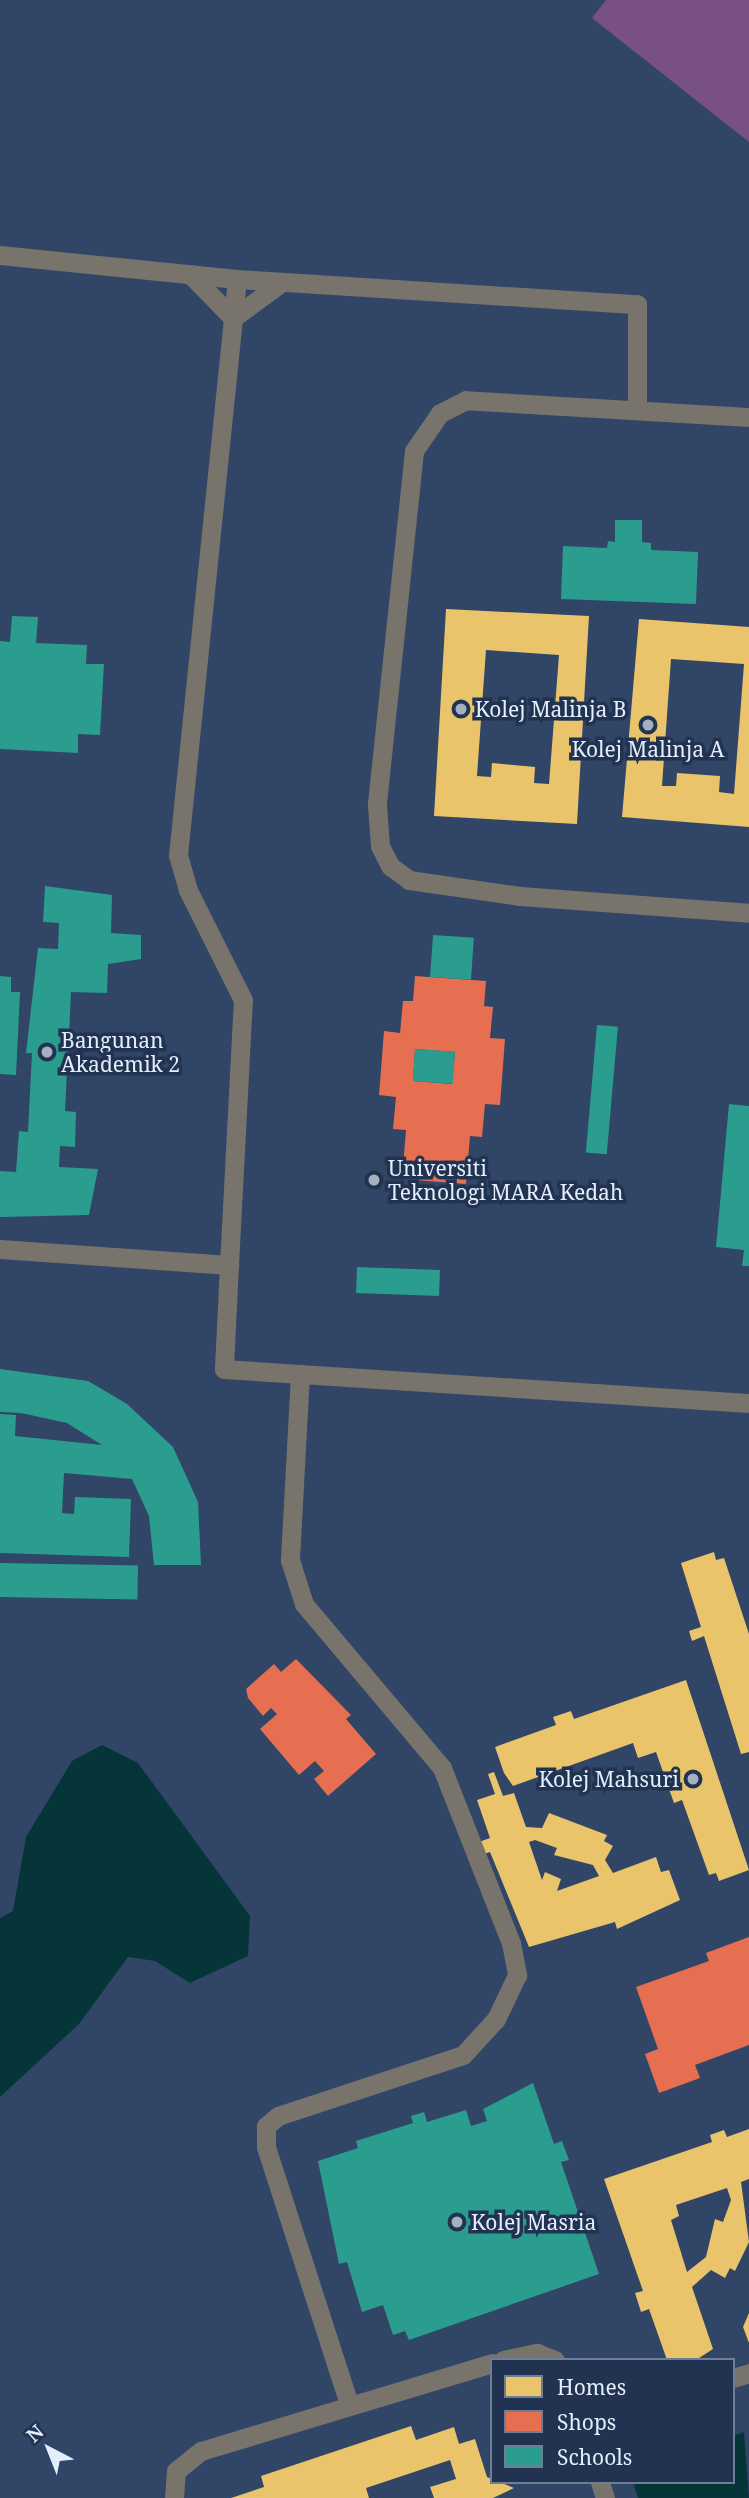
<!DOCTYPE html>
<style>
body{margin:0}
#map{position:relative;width:749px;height:2498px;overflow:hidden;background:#364151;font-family:"Noto Serif",serif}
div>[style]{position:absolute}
.built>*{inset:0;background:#314567}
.green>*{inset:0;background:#785085}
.water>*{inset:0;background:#063539}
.homes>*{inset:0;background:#e9c46a}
.shops>*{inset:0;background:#e76f51}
.schools>*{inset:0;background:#2a9d8f;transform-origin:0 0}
.minor>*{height:19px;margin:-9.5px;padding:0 9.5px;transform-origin:9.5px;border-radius:9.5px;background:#78736b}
.dots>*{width:19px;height:19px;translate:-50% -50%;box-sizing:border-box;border:4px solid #213351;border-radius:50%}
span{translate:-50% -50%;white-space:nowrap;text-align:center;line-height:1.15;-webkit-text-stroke:7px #213351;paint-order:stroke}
.poi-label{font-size:21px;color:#e3edfc}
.left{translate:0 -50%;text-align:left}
.right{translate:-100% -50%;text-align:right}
.legend{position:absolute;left:490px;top:2358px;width:245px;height:126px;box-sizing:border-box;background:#213351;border:2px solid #6f7d95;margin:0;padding:9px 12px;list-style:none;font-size:21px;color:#e3edfc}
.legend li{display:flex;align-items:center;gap:14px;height:35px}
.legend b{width:35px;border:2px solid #6f7d95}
.north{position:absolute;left:14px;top:2414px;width:70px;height:70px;-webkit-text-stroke:5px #213351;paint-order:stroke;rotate:318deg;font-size:19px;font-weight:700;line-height:28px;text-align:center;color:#e3edfc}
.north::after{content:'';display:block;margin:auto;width:24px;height:32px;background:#e3edfc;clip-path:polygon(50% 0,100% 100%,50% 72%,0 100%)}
</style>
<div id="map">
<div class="built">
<i style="clip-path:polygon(evenodd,0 0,749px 0,749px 2498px,0 2498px,0 0,492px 2360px,733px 2360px,733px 2482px,492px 2482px,492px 2360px)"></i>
</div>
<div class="green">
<i style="clip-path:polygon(606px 0,749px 0,749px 142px,592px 18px)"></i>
</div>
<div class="water">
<i style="clip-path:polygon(102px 1745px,138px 1763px,250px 1916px,248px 1956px,190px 1983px,155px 1961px,128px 1957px,79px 2024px,0 2097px,0 1918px,13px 1911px,26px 1837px,72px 1761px)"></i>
<i style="clip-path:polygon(744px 2432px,749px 2498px,638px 2498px,633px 2482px,733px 2482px,733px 2436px)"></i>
</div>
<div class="homes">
<i style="clip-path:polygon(evenodd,446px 609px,589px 616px,577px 824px,434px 816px,446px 609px,486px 650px,559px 655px,549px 784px,534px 783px,535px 767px,492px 763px,491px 777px,477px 776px,486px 650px)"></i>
<i style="clip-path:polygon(evenodd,639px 619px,749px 627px,749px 827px,622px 817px,639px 619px,671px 659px,744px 664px,734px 794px,719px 792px,720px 776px,677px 773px,676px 786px,662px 786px,671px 659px)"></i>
<i style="clip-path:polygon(714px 1552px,716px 1560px,724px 1558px,749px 1634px,749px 1752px,741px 1754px,704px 1636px,692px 1641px,689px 1631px,701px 1627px,681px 1563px)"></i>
<i style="clip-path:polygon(686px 1680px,749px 1870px,719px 1881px,716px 1873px,709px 1875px,682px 1800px,674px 1803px,656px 1752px,638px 1758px,633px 1743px,513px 1786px,504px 1773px,495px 1747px,556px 1725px,553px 1717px,571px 1711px,574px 1719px)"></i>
<i style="clip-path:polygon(evenodd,494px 1772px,503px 1796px,514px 1793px,526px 1827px,542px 1828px,549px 1813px,607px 1835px,604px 1841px,613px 1846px,605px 1860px,613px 1873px,656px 1857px,661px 1872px,669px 1870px,680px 1900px,617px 1929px,615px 1922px,529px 1947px,490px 1852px,484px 1854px,479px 1842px,490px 1838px,477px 1800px,495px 1794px,488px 1774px,494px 1772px,535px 1840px,557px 1848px,554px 1855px,593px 1865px,599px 1876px,557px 1891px,561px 1879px,545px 1872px,542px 1880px,529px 1842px,535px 1840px)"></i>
<i style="clip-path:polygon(evenodd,749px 2129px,749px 2179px,741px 2182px,749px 2242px,735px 2271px,730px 2268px,725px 2278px,711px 2270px,692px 2287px,713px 2349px,696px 2360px,667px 2360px,649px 2309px,641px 2312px,635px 2293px,643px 2291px,604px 2179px,712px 2142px,710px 2135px,724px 2130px,727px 2137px,749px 2129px,727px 2188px,731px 2200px,723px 2222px,715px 2219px,706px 2257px,687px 2272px,671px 2220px,679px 2216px,676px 2205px,727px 2188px)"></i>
<i style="clip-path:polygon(749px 2313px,749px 2343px,743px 2327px)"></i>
<i style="clip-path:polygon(411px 2426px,416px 2440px,454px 2427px,459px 2444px,475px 2439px,487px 2477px,514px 2488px,493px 2498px,434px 2498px,430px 2487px,456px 2479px,450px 2460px,366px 2488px,369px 2498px,231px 2498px,264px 2487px,261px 2476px)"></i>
</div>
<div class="shops">
<i style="clip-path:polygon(evenodd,415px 976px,486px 981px,484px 1006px,493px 1007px,490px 1038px,505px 1039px,500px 1105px,485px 1104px,482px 1137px,470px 1136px,466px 1184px,402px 1179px,406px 1130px,393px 1129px,396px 1097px,379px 1095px,384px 1031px,400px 1033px,403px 1001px,413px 1001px,415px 976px,415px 1049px,455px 1052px,452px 1084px,413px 1081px,415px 1049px)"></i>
<i style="clip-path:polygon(296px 1659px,351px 1715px,346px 1719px,376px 1754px,328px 1796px,314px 1779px,324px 1771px,315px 1761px,299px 1775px,260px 1729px,277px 1714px,271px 1708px,263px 1716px,248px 1698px,246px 1689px,274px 1664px,281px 1672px)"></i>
<i style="clip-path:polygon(749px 1937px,749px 2045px,695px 2065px,700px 2078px,659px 2093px,645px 2054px,658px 2049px,636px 1987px,709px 1961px,706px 1953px)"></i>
</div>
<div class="schools">
<i style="clip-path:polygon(615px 520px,642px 520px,642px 542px,651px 543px,651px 550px,698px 552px,696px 604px,561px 599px,563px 546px,607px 548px,608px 541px,615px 542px)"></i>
<i style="clip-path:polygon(12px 616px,38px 617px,36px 643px,87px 645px,86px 664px,104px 664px,100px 735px,78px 734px,78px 753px,0 749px,0 641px,10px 642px)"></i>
<i style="clip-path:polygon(45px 886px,112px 895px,111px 933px,141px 935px,141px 959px,108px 964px,107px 993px,71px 992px,69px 1036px,77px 1036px,76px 1050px,68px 1050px,65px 1111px,76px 1112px,75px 1147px,60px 1146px,59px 1167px,98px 1169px,89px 1215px,0 1217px,0 1171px,16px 1172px,19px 1131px,28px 1132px,32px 1053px,26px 1053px,38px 948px,58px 949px,59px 923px,43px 922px)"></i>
<i style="left:433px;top:935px;width:41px;height:42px;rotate:4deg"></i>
<i style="clip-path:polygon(0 976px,11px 977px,11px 992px,20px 992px,16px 1075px,0 1074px)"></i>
<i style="left:597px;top:1025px;width:21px;height:128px;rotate:5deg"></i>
<i style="left:415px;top:1049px;width:40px;height:32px;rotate:4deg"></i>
<i style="clip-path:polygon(729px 1104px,749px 1106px,749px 1266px,742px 1266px,744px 1250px,716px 1247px)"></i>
<i style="left:357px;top:1267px;width:83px;height:26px;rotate:2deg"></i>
<i style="clip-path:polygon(0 1369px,88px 1381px,127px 1404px,173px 1447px,198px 1502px,201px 1565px,154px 1565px,149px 1516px,132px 1479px,64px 1473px,62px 1513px,74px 1514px,75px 1497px,131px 1499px,129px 1557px,0 1553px,0 1414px,16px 1415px,15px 1436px,102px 1445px,67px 1423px,21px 1413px,0 1412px)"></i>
<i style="left:0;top:1563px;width:138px;height:34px;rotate:1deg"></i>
<i style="clip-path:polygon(533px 2083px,554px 2144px,562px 2141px,569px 2160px,561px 2162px,599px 2274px,409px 2340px,405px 2331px,393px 2335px,383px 2305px,362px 2312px,347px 2262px,339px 2264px,318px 2161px,358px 2148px,356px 2141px,413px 2123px,411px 2116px,424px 2112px,427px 2122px,466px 2110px,471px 2126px,487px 2121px,483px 2109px)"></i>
</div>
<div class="minor">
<i style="left:0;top:255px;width:238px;rotate:5.8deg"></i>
<i style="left:237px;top:279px;width:401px;rotate:3.6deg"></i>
<i style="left:637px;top:304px;width:102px;rotate:90deg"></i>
<i style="left:190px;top:274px;width:62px;rotate:45.7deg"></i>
<i style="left:233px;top:318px;width:61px;rotate:-36.3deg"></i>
<i style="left:749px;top:417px;width:284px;rotate:-176.6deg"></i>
<i style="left:466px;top:400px;width:29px;rotate:153deg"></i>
<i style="left:440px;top:413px;width:46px;rotate:124.4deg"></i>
<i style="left:414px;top:451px;width:356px;rotate:96deg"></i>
<i style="left:377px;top:805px;width:41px;rotate:85.8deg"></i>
<i style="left:380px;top:846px;width:22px;rotate:63deg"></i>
<i style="left:390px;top:866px;width:24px;rotate:36deg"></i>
<i style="left:409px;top:880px;width:112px;rotate:8.2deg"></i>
<i style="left:520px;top:896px;width:230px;rotate:4.2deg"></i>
<i style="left:0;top:1249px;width:230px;rotate:4deg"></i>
<i style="left:229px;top:1265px;width:265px;rotate:-87deg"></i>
<i style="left:243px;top:1000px;width:123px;rotate:-116.6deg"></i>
<i style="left:188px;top:890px;width:36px;rotate:-106deg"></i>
<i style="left:178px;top:855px;width:579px;rotate:-84.15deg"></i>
<i style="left:229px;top:1265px;width:104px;rotate:92.8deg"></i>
<i style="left:224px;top:1369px;width:526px;rotate:3.71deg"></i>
<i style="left:300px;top:1374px;width:186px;rotate:93.1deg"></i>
<i style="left:290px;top:1560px;width:46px;rotate:72.3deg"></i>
<i style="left:304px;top:1604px;width:214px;rotate:49.9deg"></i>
<i style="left:442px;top:1768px;width:188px;rotate:68.5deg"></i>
<i style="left:511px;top:1943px;width:33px;rotate:79deg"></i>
<i style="left:517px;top:1975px;width:49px;rotate:115.5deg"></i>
<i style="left:496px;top:2019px;width:49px;rotate:132.5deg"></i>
<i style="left:463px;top:2055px;width:195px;rotate:161.8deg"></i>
<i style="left:278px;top:2116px;width:16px;rotate:140deg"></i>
<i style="left:266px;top:2126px;width:21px;rotate:90deg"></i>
<i style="left:266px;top:2147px;width:270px;rotate:72.1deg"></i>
<i style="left:503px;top:2360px;width:35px;rotate:-12deg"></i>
<i style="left:537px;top:2353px;width:19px;rotate:21deg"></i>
<i style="left:733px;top:2378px;width:17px;rotate:-17deg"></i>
<i style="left:600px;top:2482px;width:17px;rotate:73deg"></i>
<i style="left:174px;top:2498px;width:27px;rotate:-86deg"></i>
<i style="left:176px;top:2471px;width:32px;rotate:-39deg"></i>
<i style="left:201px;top:2451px;width:304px;rotate:-16.8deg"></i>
</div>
<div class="dots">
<i style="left:461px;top:709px;background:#a6b1c0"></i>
<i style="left:648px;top:725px;background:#a6b1c0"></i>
<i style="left:47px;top:1052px;background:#a6b1c0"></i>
<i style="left:374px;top:1180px;background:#a6b1c0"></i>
<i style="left:693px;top:1779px;background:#a6b1c0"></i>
<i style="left:457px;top:2222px;background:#a6b1c0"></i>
</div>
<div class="poi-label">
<span class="left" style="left:475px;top:709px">Kolej Malinja B</span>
<span style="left:648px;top:749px">Kolej Malinja A</span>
<span class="left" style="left:61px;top:1052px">Bangunan<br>Akademik 2</span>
<span class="left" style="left:388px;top:1180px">Universiti<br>Teknologi MARA Kedah</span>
<span class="right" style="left:679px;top:1779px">Kolej Mahsuri</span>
<span class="left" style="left:471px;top:2222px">Kolej Masria</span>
</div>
<ul class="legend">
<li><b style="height:19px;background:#e9c46a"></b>Homes</li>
<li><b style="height:19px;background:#e76f51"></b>Shops</li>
<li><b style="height:19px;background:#2a9d8f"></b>Schools</li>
</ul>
<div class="north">N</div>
</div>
